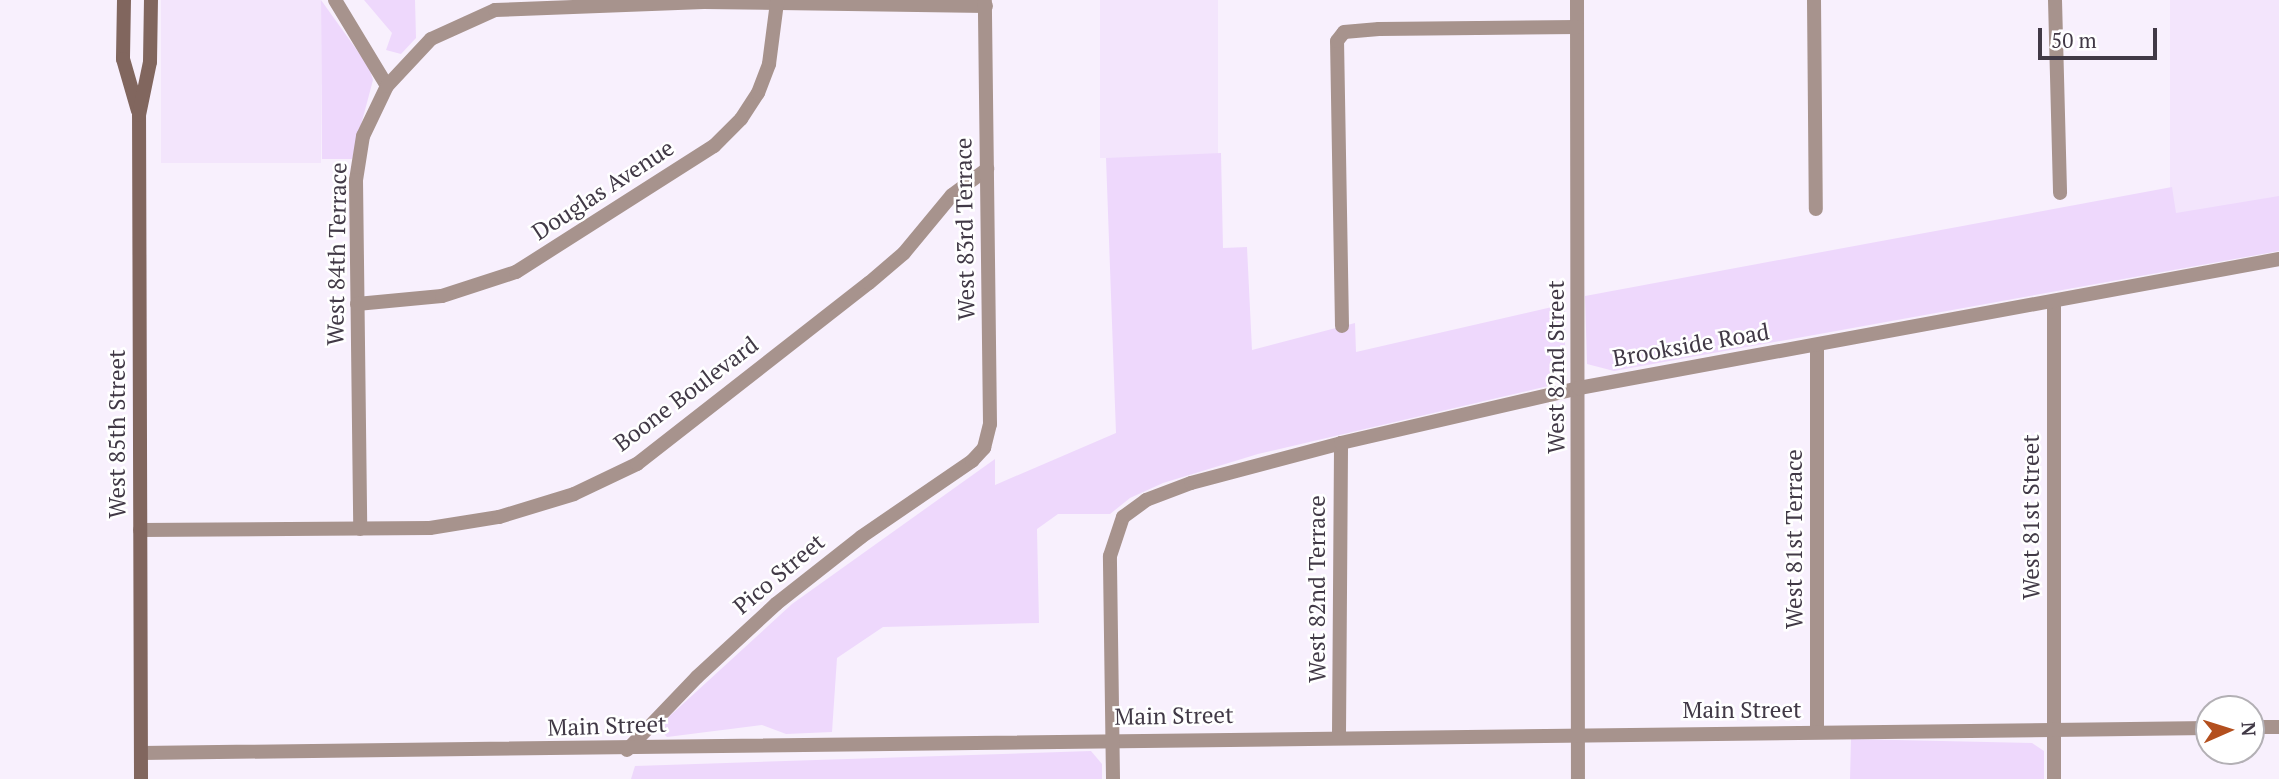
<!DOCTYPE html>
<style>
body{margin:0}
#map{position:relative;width:2279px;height:779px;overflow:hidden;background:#f8f0fd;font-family:"PT Serif",serif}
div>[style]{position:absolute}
.built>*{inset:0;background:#f3e5fc;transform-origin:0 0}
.green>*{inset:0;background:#eed8fc}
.street>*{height:14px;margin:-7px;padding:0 7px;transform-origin:7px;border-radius:7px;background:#a7938d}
.secondary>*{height:14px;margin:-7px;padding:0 7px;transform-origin:7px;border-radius:7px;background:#81665e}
span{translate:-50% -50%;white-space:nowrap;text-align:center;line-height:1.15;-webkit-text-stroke:5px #fff;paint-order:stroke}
.street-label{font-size:23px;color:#413946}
.north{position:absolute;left:2195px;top:695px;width:70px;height:70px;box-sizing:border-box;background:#fff;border:2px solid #b3b0b5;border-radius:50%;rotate:87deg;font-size:19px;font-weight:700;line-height:28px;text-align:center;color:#413946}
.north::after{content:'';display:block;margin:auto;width:24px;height:32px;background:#b34f1e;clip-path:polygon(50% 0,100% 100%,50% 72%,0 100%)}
.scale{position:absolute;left:2038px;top:28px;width:119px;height:32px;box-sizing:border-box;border:4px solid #413946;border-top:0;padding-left:9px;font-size:21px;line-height:24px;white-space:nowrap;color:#413946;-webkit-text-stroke:5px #fff;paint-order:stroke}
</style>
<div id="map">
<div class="built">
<i style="left:161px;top:0;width:160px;height:163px"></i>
<i style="left:1100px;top:0;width:118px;height:158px"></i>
<i style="left:2170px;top:0;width:109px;height:214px"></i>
</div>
<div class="green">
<i style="clip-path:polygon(321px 0,369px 67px,373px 80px,352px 159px,322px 159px)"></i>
<i style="clip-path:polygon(364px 0,415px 0,416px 38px,401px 54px,386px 50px,392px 33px)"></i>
<i style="clip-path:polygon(1221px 153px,1223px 248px,1247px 247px,1252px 350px,1355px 323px,1356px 352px,1565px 304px,1565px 366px,1560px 378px,1548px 386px,1258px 454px,1163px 483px,1130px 498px,1110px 514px,1058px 514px,1037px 529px,1039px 623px,883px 627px,837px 658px,832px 732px,786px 734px,762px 725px,667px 737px,661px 731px,662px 723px,792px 604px,995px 459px,995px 485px,1116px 433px,1106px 158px)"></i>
<i style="clip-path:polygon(2172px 187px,2176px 213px,2279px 196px,2279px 251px,1614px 371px,1587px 364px,1585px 296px)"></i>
<i style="clip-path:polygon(1851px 739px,2032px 743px,2044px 751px,2044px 779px,1850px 779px)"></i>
<i style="clip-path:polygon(1091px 751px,1102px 764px,1102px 779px,631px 779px,635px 766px)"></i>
</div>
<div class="street">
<i style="left:335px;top:0;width:100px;rotate:58.8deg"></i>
<i style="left:387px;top:86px;width:55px;rotate:115.6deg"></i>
<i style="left:363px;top:136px;width:45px;rotate:99deg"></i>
<i style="left:356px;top:180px;width:349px;rotate:89.3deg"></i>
<i style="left:1577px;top:0;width:779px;rotate:89.93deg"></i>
<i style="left:1814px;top:0;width:209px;rotate:89.5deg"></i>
<i style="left:2055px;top:0;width:193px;rotate:88.5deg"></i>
<i style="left:387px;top:86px;width:64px;rotate:-46.9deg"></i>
<i style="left:431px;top:39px;width:70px;rotate:-24.4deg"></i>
<i style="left:495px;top:10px;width:209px;rotate:-2.2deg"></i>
<i style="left:704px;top:2px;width:282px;rotate:0.8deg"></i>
<i style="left:2054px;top:303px;width:476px;rotate:90deg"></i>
<i style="left:357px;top:304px;width:85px;rotate:-5.4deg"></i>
<i style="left:442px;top:296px;width:78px;rotate:-18deg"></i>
<i style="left:516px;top:272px;width:235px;rotate:-32.5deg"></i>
<i style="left:714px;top:146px;width:38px;rotate:-45deg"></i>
<i style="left:741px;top:119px;width:31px;rotate:-57deg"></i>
<i style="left:758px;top:93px;width:31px;rotate:-69deg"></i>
<i style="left:769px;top:64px;width:63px;rotate:-82.6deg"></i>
<i style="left:1342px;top:326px;width:285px;rotate:-91deg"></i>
<i style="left:1337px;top:41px;width:11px;rotate:-52deg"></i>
<i style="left:1344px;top:32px;width:35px;rotate:-5deg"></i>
<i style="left:1379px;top:29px;width:198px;rotate:-0.6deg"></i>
<i style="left:140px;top:530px;width:290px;rotate:-0.4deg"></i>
<i style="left:430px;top:528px;width:70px;rotate:-9.1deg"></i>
<i style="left:499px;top:517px;width:78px;rotate:-17deg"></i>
<i style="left:574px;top:494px;width:70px;rotate:-25.5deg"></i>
<i style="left:637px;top:464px;width:294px;rotate:-38deg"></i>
<i style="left:869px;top:283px;width:46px;rotate:-40.6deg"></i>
<i style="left:904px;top:253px;width:75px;rotate:-50.4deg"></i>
<i style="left:952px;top:195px;width:44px;rotate:-36.6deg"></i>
<i style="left:2251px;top:727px;width:28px"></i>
<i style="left:1817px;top:732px;width:386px;rotate:-90deg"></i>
<i style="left:1339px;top:735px;width:292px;rotate:-89.6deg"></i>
<i style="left:627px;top:750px;width:101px;rotate:-46.2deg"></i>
<i style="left:697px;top:677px;width:108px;rotate:-42.7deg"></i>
<i style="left:776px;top:604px;width:108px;rotate:-38.2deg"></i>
<i style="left:861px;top:537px;width:135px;rotate:-34.4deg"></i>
<i style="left:972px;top:461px;width:18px;rotate:-47deg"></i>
<i style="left:984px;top:448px;width:25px;rotate:-76deg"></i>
<i style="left:990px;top:424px;width:424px;rotate:-90.7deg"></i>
<i style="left:141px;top:753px;width:2068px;rotate:-0.69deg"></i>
<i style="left:1113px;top:779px;width:223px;rotate:-90.8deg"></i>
<i style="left:1110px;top:556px;width:41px;rotate:-71.6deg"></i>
<i style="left:1123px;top:517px;width:29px;rotate:-36deg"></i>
<i style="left:1146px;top:500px;width:48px;rotate:-20.7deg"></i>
<i style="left:1191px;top:483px;width:155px;rotate:-14.9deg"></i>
<i style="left:1341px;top:443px;width:244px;rotate:-13deg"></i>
<i style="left:1579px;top:388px;width:712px;rotate:-10.44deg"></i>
</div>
<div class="secondary">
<i style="left:124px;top:0;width:59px;rotate:91deg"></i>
<i style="left:123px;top:59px;width:54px;rotate:73.9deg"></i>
<i style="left:141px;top:779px;width:664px;rotate:-90.17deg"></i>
<i style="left:139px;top:115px;width:54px;rotate:-78.3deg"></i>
<i style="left:150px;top:62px;width:62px;rotate:-89.1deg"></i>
</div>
<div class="street-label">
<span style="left:603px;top:190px;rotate:-33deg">Douglas Avenue</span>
<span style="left:965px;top:229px;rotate:-91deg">West 83rd Terrace</span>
<span style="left:337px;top:254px;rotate:-89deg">West 84th Terrace</span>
<span style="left:1691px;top:345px;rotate:-10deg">Brookside Road</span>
<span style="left:1556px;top:367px;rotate:-90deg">West 82nd Street</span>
<span style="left:686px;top:394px;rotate:-37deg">Boone Boulevard</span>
<span style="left:117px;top:434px;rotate:-90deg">West 85th Street</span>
<span style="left:2031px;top:517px;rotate:-90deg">West 81st Street</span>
<span style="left:1794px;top:539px;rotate:-90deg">West 81st Terrace</span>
<span style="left:779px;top:574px;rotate:-40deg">Pico Street</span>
<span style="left:1317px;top:589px;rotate:-90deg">West 82nd Terrace</span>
<span style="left:1742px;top:710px">Main Street</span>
<span style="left:1174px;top:716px;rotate:-1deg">Main Street</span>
<span style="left:607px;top:726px;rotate:-2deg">Main Street</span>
</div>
<div class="north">N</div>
<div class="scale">50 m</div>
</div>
